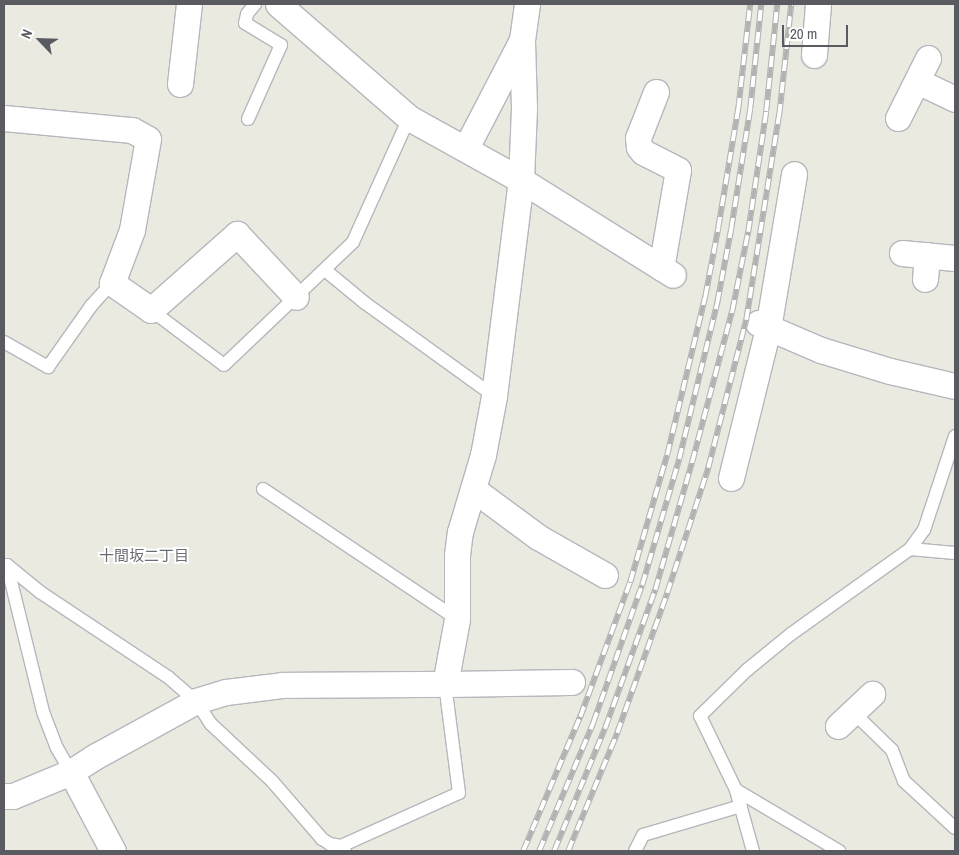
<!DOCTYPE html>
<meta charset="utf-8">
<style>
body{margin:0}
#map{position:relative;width:959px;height:855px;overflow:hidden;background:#eaeae1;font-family:"Archivo Narrow","Noto Sans JP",sans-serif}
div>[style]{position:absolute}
.roads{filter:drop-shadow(1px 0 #b6b7bc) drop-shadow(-1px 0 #b6b7bc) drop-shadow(0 1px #b6b7bc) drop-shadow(0 -1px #b6b7bc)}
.lane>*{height:12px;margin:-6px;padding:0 6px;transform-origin:6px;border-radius:6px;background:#fff}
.street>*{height:25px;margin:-12.5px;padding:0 12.5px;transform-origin:12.5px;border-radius:12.5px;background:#fff}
.rail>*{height:5.5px;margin-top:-2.75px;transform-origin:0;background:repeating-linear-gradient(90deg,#fff 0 11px,#b1b2b2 0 22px);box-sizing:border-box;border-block:1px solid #b1b2b2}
span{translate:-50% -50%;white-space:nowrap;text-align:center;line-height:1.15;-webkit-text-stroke:4px #fff;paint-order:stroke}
.neighbourhood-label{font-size:15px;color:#6a6d72}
.frame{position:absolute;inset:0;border:5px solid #595b60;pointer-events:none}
.north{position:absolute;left:15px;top:15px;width:50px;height:50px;-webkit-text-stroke:4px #fff;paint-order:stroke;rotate:294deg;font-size:14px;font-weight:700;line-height:20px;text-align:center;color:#595b60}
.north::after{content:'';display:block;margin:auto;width:18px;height:22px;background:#595b60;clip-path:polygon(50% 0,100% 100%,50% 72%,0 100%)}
.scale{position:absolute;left:782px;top:25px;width:66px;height:22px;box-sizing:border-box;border:2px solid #595b60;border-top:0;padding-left:6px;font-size:15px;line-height:18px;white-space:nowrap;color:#595b60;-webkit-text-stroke:4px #fff;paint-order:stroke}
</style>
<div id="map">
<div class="roads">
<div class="lane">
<i style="left:248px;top:119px;width:81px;rotate:-66deg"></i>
<i style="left:281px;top:45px;width:42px;rotate:-148.6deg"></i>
<i style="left:245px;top:23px;width:9px;rotate:-77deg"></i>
<i style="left:247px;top:14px;width:13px;rotate:-51deg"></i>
<i style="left:325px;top:270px;width:52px;rotate:39.5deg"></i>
<i style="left:365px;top:303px;width:159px;rotate:35.8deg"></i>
<i style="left:151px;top:310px;width:91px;rotate:37deg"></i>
<i style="left:224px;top:365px;width:178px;rotate:-43.6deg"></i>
<i style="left:353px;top:242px;width:136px;rotate:-65.7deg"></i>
<i style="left:4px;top:342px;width:51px;rotate:29.6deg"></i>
<i style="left:48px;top:367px;width:75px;rotate:-54.8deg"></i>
<i style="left:91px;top:306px;width:31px;rotate:-48deg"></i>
<i style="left:263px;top:489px;width:234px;rotate:33.8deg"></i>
<i style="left:910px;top:549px;width:24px;rotate:-54deg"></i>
<i style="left:924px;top:530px;width:99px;rotate:-71.7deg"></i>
<i style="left:7px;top:565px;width:43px;rotate:39.3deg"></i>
<i style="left:40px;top:592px;width:154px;rotate:33.6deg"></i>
<i style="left:168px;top:677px;width:37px;rotate:41deg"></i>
<i style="left:196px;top:701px;width:27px;rotate:57deg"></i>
<i style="left:211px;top:724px;width:83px;rotate:43.1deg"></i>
<i style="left:272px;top:781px;width:77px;rotate:49.2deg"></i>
<i style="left:322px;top:839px;width:9px;rotate:32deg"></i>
<i style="left:330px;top:844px;width:11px;rotate:10deg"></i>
<i style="left:341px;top:846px;width:6px;rotate:51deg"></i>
<i style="left:7px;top:565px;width:151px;rotate:76.2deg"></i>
<i style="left:43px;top:712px;width:39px;rotate:69deg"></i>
<i style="left:57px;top:748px;width:28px;rotate:60deg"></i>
<i style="left:853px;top:712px;width:54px;rotate:44.3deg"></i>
<i style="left:892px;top:750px;width:33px;rotate:69deg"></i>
<i style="left:904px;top:781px;width:69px;rotate:42.7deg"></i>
<i style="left:736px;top:790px;width:120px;rotate:30.6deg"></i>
<i style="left:341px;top:846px;width:129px;rotate:-24.2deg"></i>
<i style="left:459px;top:793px;width:110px;rotate:-97.3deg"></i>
<i style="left:635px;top:851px;width:18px;rotate:-63deg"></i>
<i style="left:643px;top:835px;width:102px;rotate:-16.5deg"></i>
<i style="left:753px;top:851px;width:63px;rotate:-105.6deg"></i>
<i style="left:736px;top:790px;width:82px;rotate:-115.9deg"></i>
<i style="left:700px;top:716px;width:66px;rotate:-44.4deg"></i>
<i style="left:747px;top:670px;width:57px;rotate:-39.3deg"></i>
<i style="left:791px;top:634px;width:146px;rotate:-35.5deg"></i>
<i style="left:910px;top:549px;width:45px;rotate:5.1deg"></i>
</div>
<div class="street">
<i style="left:278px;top:4px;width:174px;rotate:41deg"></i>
<i style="left:409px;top:118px;width:128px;rotate:29deg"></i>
<i style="left:521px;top:180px;width:179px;rotate:32deg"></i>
<i style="left:814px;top:55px;width:51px;rotate:-85.5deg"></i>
<i style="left:917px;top:81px;width:42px;rotate:25.3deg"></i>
<i style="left:180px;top:84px;width:81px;rotate:-83.6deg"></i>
<i style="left:656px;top:92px;width:49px;rotate:111.4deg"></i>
<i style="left:638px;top:138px;width:9px;rotate:84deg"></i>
<i style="left:639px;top:147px;width:6px;rotate:51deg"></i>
<i style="left:643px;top:152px;width:39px;rotate:27deg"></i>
<i style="left:678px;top:170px;width:99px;rotate:99.8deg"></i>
<i style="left:4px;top:118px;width:129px;rotate:5.4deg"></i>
<i style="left:132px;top:130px;width:18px;rotate:29deg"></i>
<i style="left:148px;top:139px;width:92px;rotate:100deg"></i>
<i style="left:132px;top:230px;width:57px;rotate:110.7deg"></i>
<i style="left:112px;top:283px;width:47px;rotate:34.7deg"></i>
<i style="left:151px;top:310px;width:115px;rotate:-41.5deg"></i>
<i style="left:237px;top:234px;width:86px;rotate:46.9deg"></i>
<i style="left:898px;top:118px;width:67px;rotate:-63.4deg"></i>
<i style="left:466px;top:148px;width:119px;rotate:-62.6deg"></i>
<i style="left:902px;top:253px;width:53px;rotate:5.4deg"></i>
<i style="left:925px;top:279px;width:24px;rotate:-85deg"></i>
<i style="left:758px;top:323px;width:69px;rotate:23.2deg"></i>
<i style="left:821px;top:350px;width:72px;rotate:16.9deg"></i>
<i style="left:890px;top:371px;width:67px;rotate:13deg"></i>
<i style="left:731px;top:478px;width:154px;rotate:-76.1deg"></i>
<i style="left:768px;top:328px;width:156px;rotate:-80.4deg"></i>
<i style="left:473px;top:489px;width:81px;rotate:36.4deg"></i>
<i style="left:538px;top:537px;width:77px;rotate:29.6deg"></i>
<i style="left:445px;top:684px;width:127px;rotate:-0.9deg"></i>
<i style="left:838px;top:726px;width:47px;rotate:-43.3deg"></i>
<i style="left:71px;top:772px;width:89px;rotate:62deg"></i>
<i style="left:4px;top:796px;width:9px"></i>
<i style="left:13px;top:796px;width:63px;rotate:-22.5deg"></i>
<i style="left:71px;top:772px;width:30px;rotate:-33deg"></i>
<i style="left:96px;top:756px;width:114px;rotate:-28.8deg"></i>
<i style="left:196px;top:701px;width:31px;rotate:-17deg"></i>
<i style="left:226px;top:692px;width:56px;rotate:-7.1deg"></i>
<i style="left:282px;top:685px;width:163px;rotate:-0.4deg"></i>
<i style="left:445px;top:684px;width:66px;rotate:-79.5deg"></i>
<i style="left:457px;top:619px;width:64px;rotate:-90deg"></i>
<i style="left:457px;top:555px;width:23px;rotate:-83deg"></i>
<i style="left:460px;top:532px;width:80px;rotate:-73.4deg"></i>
<i style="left:483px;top:455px;width:60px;rotate:-79.4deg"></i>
<i style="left:494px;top:396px;width:218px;rotate:-82.9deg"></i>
<i style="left:521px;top:180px;width:72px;rotate:-87.6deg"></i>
<i style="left:524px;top:108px;width:68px;rotate:-91.7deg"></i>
<i style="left:522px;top:40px;width:36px;rotate:-82deg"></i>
</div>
</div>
<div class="rail">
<i style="left:523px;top:851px;width:146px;rotate:-67deg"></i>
<i style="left:580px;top:717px;width:144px;rotate:-69.7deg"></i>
<i style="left:630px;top:582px;width:132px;rotate:-73.8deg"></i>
<i style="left:667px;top:455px;width:163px;rotate:-76.5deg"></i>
<i style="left:705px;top:297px;width:70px;rotate:-79.3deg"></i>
<i style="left:718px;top:228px;width:121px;rotate:-80.5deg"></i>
<i style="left:738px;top:109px;width:106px;rotate:-83.5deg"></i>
<i style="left:539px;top:851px;width:139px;rotate:-67.1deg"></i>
<i style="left:593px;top:723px;width:146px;rotate:-70.5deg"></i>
<i style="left:642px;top:585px;width:131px;rotate:-73.6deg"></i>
<i style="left:679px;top:459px;width:161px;rotate:-76.3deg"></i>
<i style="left:717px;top:303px;width:75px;rotate:-79.3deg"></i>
<i style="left:731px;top:229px;width:121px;rotate:-81deg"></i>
<i style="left:750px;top:109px;width:106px;rotate:-84deg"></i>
<i style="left:554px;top:851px;width:133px;rotate:-67.5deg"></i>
<i style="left:605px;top:728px;width:147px;rotate:-70.1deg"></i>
<i style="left:655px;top:590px;width:133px;rotate:-73.9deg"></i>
<i style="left:692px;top:462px;width:156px;rotate:-75.2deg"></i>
<i style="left:732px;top:311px;width:81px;rotate:-78.6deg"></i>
<i style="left:748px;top:232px;width:122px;rotate:-81.5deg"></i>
<i style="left:766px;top:111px;width:108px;rotate:-84.1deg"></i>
<i style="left:568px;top:851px;width:128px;rotate:-67.4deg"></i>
<i style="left:617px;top:733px;width:149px;rotate:-70.3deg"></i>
<i style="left:667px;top:593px;width:132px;rotate:-71.8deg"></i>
<i style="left:708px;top:468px;width:153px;rotate:-75.6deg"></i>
<i style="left:746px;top:320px;width:208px;rotate:-80.9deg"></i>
<i style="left:779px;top:115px;width:112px;rotate:-83.8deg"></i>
</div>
<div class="neighbourhood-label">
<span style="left:144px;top:556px">十間坂二丁目</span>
</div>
<div class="frame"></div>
<div class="north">N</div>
<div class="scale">20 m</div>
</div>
